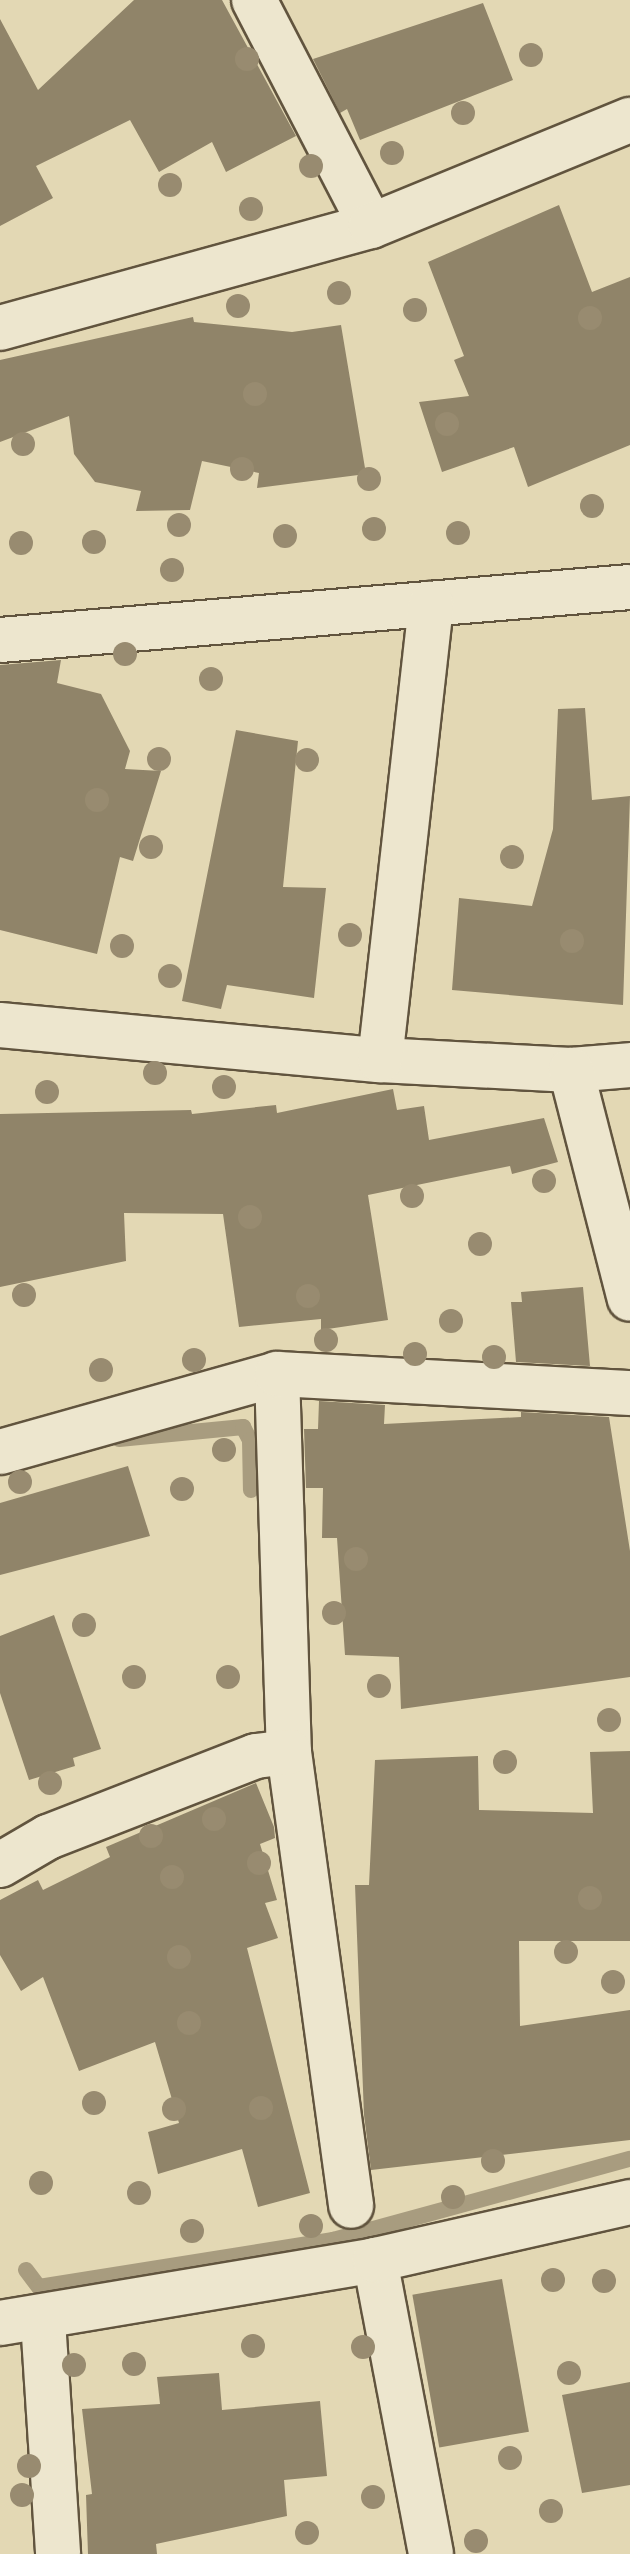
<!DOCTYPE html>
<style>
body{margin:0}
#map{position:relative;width:630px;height:2554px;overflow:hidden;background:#e3d8b4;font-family:"Libre Caslon Text",serif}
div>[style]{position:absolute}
.stream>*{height:16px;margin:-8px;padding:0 8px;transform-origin:8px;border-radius:8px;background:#a89c7f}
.building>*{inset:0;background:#908469;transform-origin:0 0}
.roads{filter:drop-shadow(2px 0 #61543e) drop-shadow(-2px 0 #61543e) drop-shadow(0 2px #61543e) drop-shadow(0 -2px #61543e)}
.minor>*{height:44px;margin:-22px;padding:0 22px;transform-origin:22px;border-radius:22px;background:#ede6ce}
.trees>*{width:24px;height:24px;margin:-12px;border-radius:50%;background:#988b70}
span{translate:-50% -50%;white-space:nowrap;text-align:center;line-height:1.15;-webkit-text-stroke:7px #ede6ce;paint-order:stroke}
</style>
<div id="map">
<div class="stream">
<i style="left:119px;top:1439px;width:125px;rotate:-5.5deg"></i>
<i style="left:243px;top:1427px;width:15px;rotate:62deg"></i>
<i style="left:250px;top:1440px;width:50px;rotate:88.9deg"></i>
<i style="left:26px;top:2270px;width:21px;rotate:53deg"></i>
<i style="left:39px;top:2287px;width:298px;rotate:-9.1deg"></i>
<i style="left:333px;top:2240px;width:308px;rotate:-15.3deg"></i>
</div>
<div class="building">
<i style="clip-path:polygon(134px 0,222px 0,296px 136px,226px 172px,212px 142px,159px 172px,130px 120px,36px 166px,53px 198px,0 226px,0 19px,38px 90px)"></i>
<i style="clip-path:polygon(483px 3px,513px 80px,360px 140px,347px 109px,340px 113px,313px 59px)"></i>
<i style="clip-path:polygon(559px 205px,592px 292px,630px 277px,630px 445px,528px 487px,514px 447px,442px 472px,419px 402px,469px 396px,454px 360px,464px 356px,428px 262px)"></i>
<i style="clip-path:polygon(193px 317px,194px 322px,292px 332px,341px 325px,366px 474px,257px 488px,259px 473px,202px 461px,190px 510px,136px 511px,141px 491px,95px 482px,74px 454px,69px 416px,0 442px,0 360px)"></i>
<i style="clip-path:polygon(61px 660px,57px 683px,101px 694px,130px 751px,125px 769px,161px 771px,133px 861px,120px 857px,97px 954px,0 930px,0 665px)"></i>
<i style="clip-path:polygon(585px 708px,592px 800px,630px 796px,623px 1005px,452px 990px,459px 898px,532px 906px,553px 829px,558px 709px)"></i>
<i style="clip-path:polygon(236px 730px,298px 741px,283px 887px,326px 888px,314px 998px,227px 985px,221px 1009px,182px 1001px)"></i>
<i style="clip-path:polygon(393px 1089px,397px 1110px,424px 1106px,429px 1140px,544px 1118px,558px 1162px,512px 1174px,510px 1166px,368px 1195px,388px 1320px,321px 1330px,321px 1319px,239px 1327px,223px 1214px,124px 1213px,126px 1261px,0 1287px,0 1114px,191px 1110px,192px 1114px,276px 1105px,277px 1113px)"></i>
<i style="clip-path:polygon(583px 1287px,590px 1366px,516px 1362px,511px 1302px,522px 1302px,521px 1292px)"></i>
<i style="clip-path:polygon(319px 1401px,385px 1405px,384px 1424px,521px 1417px,521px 1412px,609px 1417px,630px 1551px,630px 1677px,401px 1709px,399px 1657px,345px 1655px,337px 1538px,322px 1538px,323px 1488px,306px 1488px,304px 1429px,318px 1429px)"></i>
<i style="clip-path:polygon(128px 1466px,150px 1536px,0 1575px,0 1503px)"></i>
<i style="clip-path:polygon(54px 1615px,101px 1749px,73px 1758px,75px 1766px,29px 1780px,0 1693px,0 1636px)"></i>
<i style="clip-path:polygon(630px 1751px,630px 1941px,519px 1941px,520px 2026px,630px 2010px,630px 2140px,371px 2170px,364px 2115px,355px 1885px,369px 1885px,375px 1760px,478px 1756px,479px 1810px,593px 1813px,590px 1752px)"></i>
<i style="clip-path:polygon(256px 1783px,274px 1827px,275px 1838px,260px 1844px,277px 1900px,265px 1903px,278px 1938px,247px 1948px,310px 2193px,258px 2207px,242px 2149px,158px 2174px,148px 2132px,179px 2123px,155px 2042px,79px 2071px,43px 1977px,21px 1991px,0 1955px,0 1900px,38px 1880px,43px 1890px,110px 1857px,106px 1847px)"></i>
<i style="left:502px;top:2279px;width:155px;height:91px;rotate:80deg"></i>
<i style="clip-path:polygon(219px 2373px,222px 2410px,320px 2401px,327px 2476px,284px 2480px,287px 2516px,156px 2544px,157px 2554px,88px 2554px,86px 2495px,92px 2494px,82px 2409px,160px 2404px,157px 2377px)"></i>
<i style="clip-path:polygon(630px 2382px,630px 2485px,582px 2493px,562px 2395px)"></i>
</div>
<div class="roads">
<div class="minor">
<i style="left:254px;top:0;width:254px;rotate:62.6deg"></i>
<i style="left:0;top:328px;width:385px;rotate:-15.4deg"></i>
<i style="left:371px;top:226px;width:280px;rotate:-22.3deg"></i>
<i style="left:0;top:640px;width:632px;rotate:-4.81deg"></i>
<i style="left:0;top:1025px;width:382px;rotate:5.3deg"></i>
<i style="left:380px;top:1060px;width:191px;rotate:3deg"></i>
<i style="left:571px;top:1070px;width:59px;rotate:-4.8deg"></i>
<i style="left:380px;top:1060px;width:459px;rotate:-83.6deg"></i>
<i style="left:571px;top:1070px;width:236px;rotate:75.6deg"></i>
<i style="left:277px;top:1374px;width:378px;rotate:88.2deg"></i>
<i style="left:289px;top:1752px;width:458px;rotate:82.2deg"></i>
<i style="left:0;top:1452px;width:288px;rotate:-15.7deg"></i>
<i style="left:277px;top:1374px;width:354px;rotate:3.1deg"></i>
<i style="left:0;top:1865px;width:56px;rotate:-30.3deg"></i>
<i style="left:48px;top:1837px;width:223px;rotate:-21.3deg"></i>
<i style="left:256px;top:1756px;width:33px;rotate:-7deg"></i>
<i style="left:375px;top:2260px;width:299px;rotate:79.2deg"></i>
<i style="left:43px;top:2320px;width:234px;rotate:86.3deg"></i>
<i style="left:0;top:2323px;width:380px;rotate:-9.5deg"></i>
<i style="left:375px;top:2260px;width:262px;rotate:-12.8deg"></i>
</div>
</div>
<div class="trees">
<i style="left:531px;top:55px"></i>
<i style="left:247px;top:59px"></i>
<i style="left:463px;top:113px"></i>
<i style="left:392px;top:153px"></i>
<i style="left:311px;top:166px"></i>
<i style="left:170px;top:185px"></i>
<i style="left:251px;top:209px"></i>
<i style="left:339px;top:293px"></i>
<i style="left:238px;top:306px"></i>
<i style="left:415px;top:310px"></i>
<i style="left:590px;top:318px"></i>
<i style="left:255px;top:394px"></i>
<i style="left:447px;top:424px"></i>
<i style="left:23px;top:444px"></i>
<i style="left:242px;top:469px"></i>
<i style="left:369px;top:479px"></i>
<i style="left:592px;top:506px"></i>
<i style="left:179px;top:525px"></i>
<i style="left:374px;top:529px"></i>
<i style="left:458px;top:533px"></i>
<i style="left:285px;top:536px"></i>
<i style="left:94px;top:542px"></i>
<i style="left:21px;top:543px"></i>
<i style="left:172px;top:570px"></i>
<i style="left:125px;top:654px"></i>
<i style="left:211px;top:679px"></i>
<i style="left:159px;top:759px"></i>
<i style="left:307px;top:760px"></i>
<i style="left:97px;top:800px"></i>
<i style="left:151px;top:847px"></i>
<i style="left:512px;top:857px"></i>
<i style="left:350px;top:935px"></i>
<i style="left:572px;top:941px"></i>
<i style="left:122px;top:946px"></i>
<i style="left:170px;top:976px"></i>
<i style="left:155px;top:1073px"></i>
<i style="left:224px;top:1087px"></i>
<i style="left:47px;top:1092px"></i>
<i style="left:544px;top:1181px"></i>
<i style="left:412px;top:1196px"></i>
<i style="left:250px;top:1217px"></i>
<i style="left:480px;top:1244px"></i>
<i style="left:24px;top:1295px"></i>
<i style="left:308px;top:1296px"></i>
<i style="left:451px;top:1321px"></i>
<i style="left:326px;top:1340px"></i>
<i style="left:415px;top:1354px"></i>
<i style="left:494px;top:1357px"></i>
<i style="left:194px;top:1360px"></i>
<i style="left:101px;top:1370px"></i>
<i style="left:224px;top:1450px"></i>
<i style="left:20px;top:1482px"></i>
<i style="left:182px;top:1489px"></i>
<i style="left:356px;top:1559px"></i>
<i style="left:334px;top:1613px"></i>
<i style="left:84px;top:1625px"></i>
<i style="left:134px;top:1677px"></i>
<i style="left:228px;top:1677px"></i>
<i style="left:379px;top:1686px"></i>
<i style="left:609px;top:1720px"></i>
<i style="left:505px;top:1762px"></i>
<i style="left:50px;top:1783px"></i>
<i style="left:214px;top:1819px"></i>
<i style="left:151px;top:1836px"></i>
<i style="left:259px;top:1863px"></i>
<i style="left:172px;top:1877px"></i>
<i style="left:590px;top:1898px"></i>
<i style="left:566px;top:1952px"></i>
<i style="left:179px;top:1957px"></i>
<i style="left:613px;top:1982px"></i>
<i style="left:189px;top:2023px"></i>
<i style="left:94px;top:2103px"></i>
<i style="left:261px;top:2108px"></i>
<i style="left:174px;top:2109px"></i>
<i style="left:493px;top:2161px"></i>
<i style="left:41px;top:2183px"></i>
<i style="left:139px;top:2193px"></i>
<i style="left:453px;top:2197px"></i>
<i style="left:311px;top:2226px"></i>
<i style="left:192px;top:2231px"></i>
<i style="left:553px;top:2280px"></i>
<i style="left:604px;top:2281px"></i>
<i style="left:253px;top:2346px"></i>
<i style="left:363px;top:2347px"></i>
<i style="left:134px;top:2364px"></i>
<i style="left:74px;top:2365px"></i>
<i style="left:569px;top:2373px"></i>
<i style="left:510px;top:2458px"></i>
<i style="left:29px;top:2466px"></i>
<i style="left:22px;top:2495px"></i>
<i style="left:373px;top:2497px"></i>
<i style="left:551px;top:2511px"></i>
<i style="left:307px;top:2533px"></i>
<i style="left:476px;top:2541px"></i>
</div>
</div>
